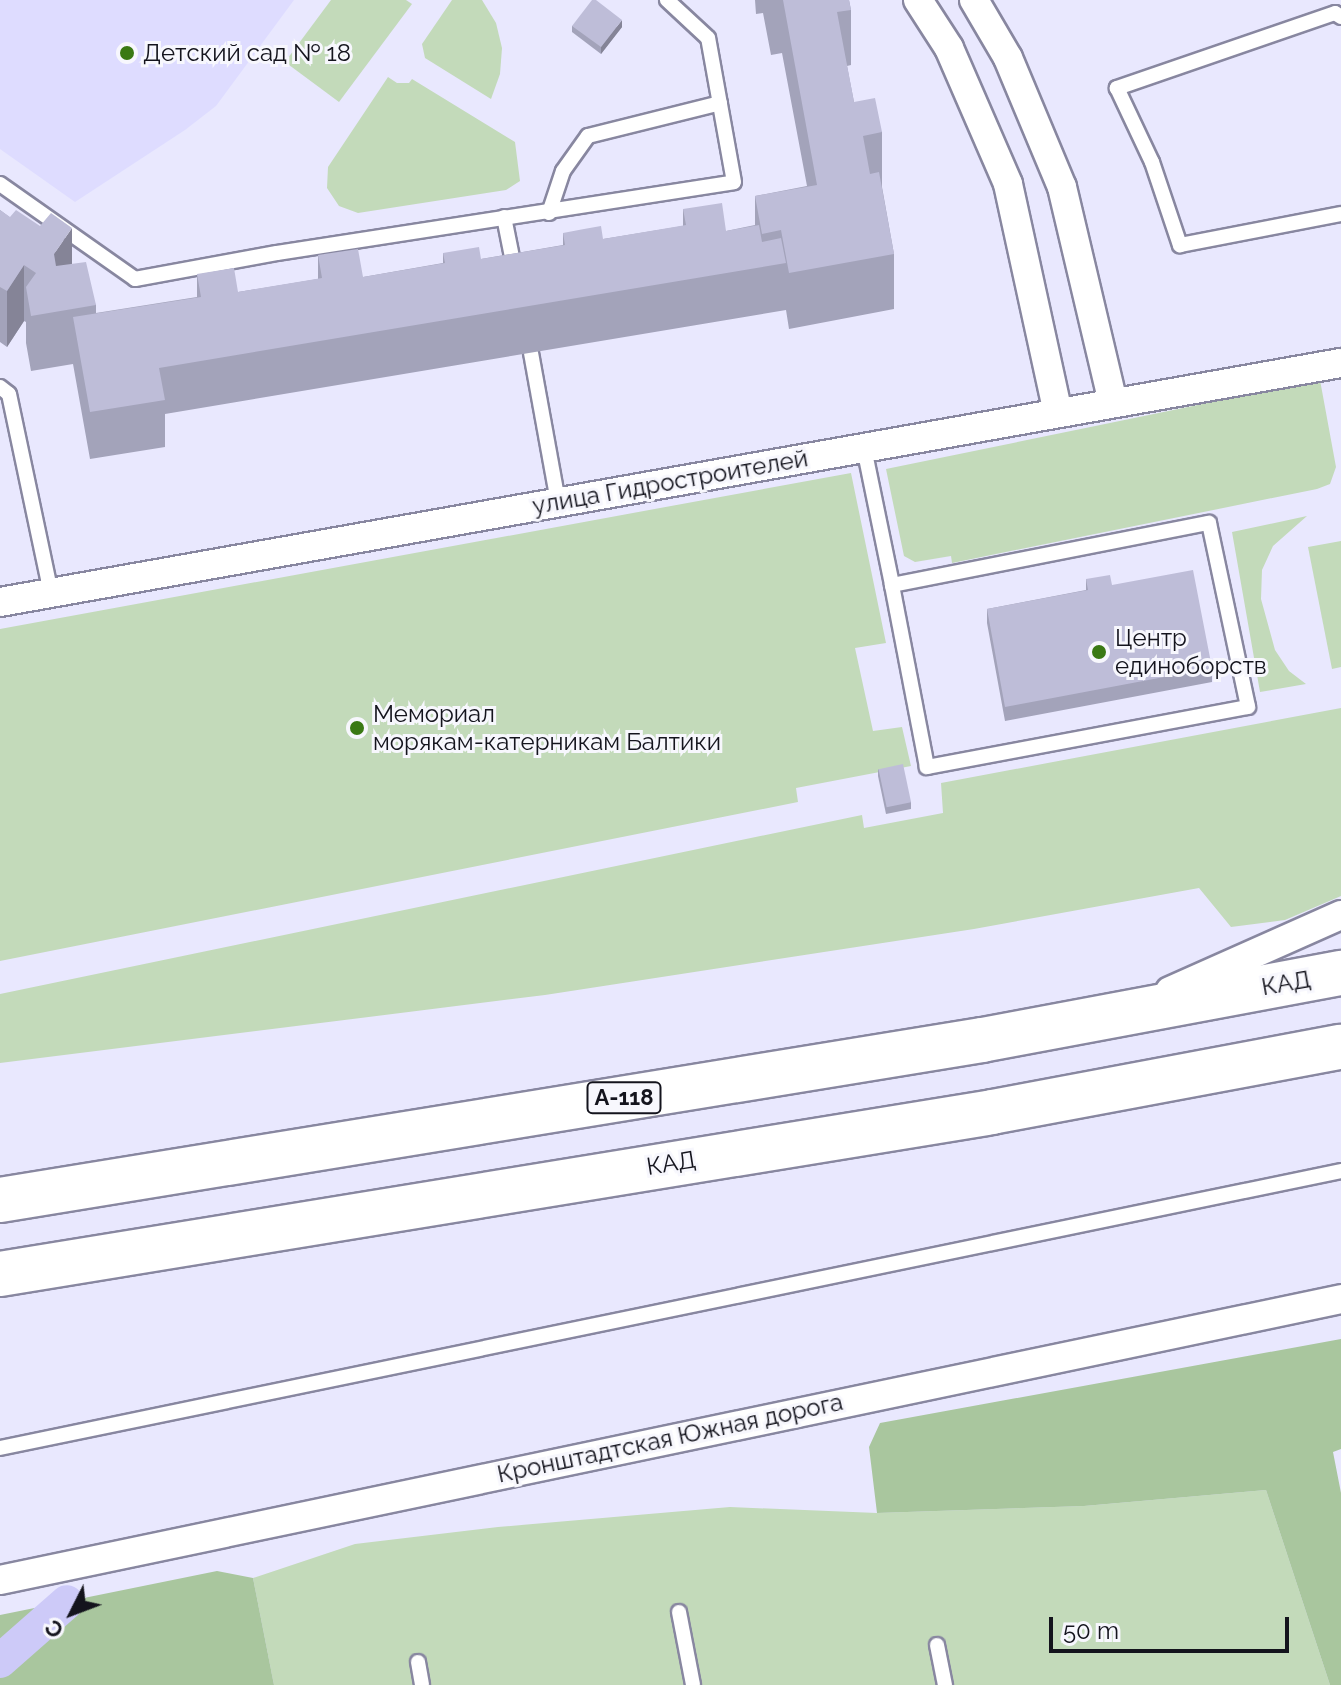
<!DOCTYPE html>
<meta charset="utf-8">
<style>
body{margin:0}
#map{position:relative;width:1341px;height:1685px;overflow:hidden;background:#e9e8fe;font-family:Raleway,sans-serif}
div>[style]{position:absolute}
.built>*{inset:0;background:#dedcff}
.green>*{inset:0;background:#c3daba}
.forest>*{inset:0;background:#a9c69e}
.canal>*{height:34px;margin:-17px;padding:0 17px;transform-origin:17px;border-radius:17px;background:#cdcaf8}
.roads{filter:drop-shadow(2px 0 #8887a0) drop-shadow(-2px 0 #8887a0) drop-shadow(0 2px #8887a0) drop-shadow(0 -2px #8887a0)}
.service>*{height:14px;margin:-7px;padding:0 7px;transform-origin:7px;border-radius:7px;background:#fff}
.minor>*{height:28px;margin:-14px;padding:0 14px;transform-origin:14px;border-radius:14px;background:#fff}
.motorway>*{height:44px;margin:-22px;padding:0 22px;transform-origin:22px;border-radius:22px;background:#fff}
.wall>*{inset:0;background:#a3a3ba}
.shaded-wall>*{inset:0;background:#858497}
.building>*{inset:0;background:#bebdd8;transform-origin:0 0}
.dots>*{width:22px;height:22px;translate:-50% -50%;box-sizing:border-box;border:4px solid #f7f7fd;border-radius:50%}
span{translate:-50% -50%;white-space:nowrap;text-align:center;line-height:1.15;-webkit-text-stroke:6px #f7f7fd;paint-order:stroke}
.shield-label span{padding:2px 6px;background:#f7f7fd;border:2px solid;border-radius:6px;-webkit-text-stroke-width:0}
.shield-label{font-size:22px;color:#14141d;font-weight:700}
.poi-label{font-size:24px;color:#14141d}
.left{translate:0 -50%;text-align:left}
.street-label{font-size:24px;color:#14141d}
.north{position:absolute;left:32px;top:1573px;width:80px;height:80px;-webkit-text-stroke:6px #f7f7fd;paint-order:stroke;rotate:228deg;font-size:22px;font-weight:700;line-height:32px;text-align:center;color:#14141d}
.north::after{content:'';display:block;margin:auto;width:28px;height:36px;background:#14141d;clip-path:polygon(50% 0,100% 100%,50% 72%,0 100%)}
.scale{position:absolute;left:1049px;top:1617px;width:240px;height:36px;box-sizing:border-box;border:4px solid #14141d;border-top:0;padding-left:10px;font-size:24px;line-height:28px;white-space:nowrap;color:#14141d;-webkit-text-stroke:6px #f7f7fd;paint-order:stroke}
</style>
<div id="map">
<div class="built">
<i style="clip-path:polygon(0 0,294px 0,216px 106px,185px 130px,75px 202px,0 149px)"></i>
</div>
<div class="green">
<i style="clip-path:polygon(331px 0,406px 0,412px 4px,339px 102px,285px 62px)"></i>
<i style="clip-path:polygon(452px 0,482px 0,496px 23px,502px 48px,500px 74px,491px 99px,425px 58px,422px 44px)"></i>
<i style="clip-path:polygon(388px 77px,397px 83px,409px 83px,412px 79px,515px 142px,520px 181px,506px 190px,358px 213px,339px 206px,327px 188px,328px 167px)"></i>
<i style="clip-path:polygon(1320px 380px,1336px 467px,1330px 484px,1317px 489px,952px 563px,951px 556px,915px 562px,904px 556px,886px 469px)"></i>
<i style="clip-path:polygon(851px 473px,886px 643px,855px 648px,873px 731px,902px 727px,911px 766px,796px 788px,798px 802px,0 961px,0 629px)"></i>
<i style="clip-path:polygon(1307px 516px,1273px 546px,1262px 570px,1261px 599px,1275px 650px,1289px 671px,1306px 684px,1260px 692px,1232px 532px)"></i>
<i style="clip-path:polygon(1341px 541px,1341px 667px,1332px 669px,1308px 547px)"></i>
<i style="clip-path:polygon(1341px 708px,1341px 896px,1285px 920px,1231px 927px,1199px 888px,974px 929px,545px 995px,0 1063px,0 994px,862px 815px,864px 828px,943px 813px,941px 783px)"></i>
<i style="clip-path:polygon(1266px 1490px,1330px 1685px,274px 1685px,253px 1578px,355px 1544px,498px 1527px,730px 1507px,877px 1513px,1084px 1506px)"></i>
</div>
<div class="forest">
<i style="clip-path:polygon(1341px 1339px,1341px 1449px,1333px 1452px,1341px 1493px,1341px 1685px,1330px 1685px,1266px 1490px,1084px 1506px,877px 1513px,869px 1447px,880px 1423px)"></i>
<i style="clip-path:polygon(217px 1571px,253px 1578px,274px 1685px,0 1685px,0 1615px)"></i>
</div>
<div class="canal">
<i style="left:0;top:1661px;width:89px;rotate:-41.4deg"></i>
</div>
<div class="roads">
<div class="service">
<i style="left:1341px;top:17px;width:7px;rotate:-146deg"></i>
<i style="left:1335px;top:13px;width:231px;rotate:161deg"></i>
<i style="left:1117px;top:88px;width:82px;rotate:64.7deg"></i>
<i style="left:1152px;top:162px;width:88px;rotate:71.4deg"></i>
<i style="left:1180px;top:245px;width:164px;rotate:-10.9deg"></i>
<i style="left:0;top:184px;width:165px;rotate:35.1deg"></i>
<i style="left:135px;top:279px;width:144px;rotate:-10.4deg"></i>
<i style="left:277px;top:253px;width:462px;rotate:-8.8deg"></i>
<i style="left:734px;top:182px;width:146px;rotate:-100.2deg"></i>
<i style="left:708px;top:38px;width:56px;rotate:-137.2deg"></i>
<i style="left:549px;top:213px;width:44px;rotate:-71.6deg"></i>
<i style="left:563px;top:171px;width:43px;rotate:-54.5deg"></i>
<i style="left:588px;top:136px;width:136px;rotate:-14deg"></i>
<i style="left:504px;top:217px;width:56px;rotate:78.7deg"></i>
<i style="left:531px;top:353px;width:151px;rotate:79.7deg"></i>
<i style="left:0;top:387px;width:11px;rotate:38deg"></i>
<i style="left:9px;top:394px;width:203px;rotate:78.1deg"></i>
<i style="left:864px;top:448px;width:140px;rotate:78.4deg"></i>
<i style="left:892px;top:585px;width:323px;rotate:-11.1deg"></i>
<i style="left:1209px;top:523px;width:188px;rotate:78deg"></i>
<i style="left:1248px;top:707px;width:327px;rotate:169.4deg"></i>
<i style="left:927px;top:767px;width:185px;rotate:-100.9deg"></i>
<i style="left:0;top:1448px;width:1369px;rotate:-11.67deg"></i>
<i style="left:679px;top:1612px;width:74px;rotate:79.1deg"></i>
<i style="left:937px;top:1645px;width:41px;rotate:78.7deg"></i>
<i style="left:418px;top:1662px;width:23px;rotate:80deg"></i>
</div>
<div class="minor">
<i style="left:918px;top:0;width:57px;rotate:57.1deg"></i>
<i style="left:949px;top:48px;width:148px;rotate:66.5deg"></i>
<i style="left:1008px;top:184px;width:234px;rotate:77.7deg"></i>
<i style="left:974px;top:0;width:67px;rotate:59.6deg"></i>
<i style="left:1008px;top:58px;width:140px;rotate:67.3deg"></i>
<i style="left:1062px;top:187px;width:221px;rotate:76.7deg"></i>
<i style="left:0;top:602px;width:1362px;rotate:-10.11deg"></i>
<i style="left:1170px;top:991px;width:187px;rotate:-24deg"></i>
<i style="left:0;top:1580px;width:1370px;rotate:-11.83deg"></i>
</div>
<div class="motorway">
<i style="left:0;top:1200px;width:995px;rotate:-9.25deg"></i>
<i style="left:982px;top:1040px;width:365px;rotate:-10.6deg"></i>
<i style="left:0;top:1274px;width:1005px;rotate:-9.27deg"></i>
<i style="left:992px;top:1112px;width:355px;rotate:-10.6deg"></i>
</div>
</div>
<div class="wall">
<i style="clip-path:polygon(755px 0,849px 0,851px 10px,851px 65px,847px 66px,854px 102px,882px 132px,882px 187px,894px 254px,894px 309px,789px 329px,786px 310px,165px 414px,165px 447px,90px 459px,73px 364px,31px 371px,26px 343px,26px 322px,24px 321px,7px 347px,0 342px,0 210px,72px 264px,96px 305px,96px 313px,197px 297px,197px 274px,238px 292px,318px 279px,318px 255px,363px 277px,443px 263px,443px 253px,481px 259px,563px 245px,563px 233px,603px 239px,683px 226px,683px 209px,726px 231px,755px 225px,755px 196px,807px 186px,782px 53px,771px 55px,763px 13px,756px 14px)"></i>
<i style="clip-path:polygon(572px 26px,622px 27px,601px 54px,572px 32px)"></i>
<i style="clip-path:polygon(1086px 579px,1112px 585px,1212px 668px,1212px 682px,1005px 721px,987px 623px,987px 609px,1086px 590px)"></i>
<i style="clip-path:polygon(878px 769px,911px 802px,911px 809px,886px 814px,878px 776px)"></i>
</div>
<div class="shaded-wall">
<i style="clip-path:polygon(622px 20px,622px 27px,601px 54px,601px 47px)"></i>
<i style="clip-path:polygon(72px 228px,72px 284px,54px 310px,54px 254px)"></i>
<i style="clip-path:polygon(24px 265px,24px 321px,7px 347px,7px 291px)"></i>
</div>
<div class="building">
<i style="clip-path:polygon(592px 0,596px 0,622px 20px,601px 47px,572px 26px)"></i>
<i style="clip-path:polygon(783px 0,849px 0,851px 10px,837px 12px,854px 102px,875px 98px,882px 132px,863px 136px,870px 174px,879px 172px,894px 254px,789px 273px,781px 230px,762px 234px,755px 196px,817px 185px)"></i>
<i style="clip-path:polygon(722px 203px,726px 231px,759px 225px,762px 242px,781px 238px,786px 263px,159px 368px,165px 400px,90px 412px,73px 317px,201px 297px,197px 274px,234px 268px,238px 292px,322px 278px,318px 255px,358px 249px,363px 277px,445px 263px,443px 253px,479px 247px,481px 259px,565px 245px,563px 233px,584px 229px,601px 226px,603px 239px,686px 225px,683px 209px)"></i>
<i style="clip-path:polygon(0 210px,10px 217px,16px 210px,40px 226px,51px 213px,72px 228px,54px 254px,56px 266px,86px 262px,96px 305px,31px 316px,26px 287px,36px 273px,24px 265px,7px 291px,0 287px)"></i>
<i style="clip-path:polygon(1193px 570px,1212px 668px,1005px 707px,987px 609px,1088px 590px,1086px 579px,1110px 575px,1112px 585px)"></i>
<i style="left:903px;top:764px;width:39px;height:25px;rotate:78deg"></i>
</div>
<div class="dots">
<i style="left:127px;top:53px;background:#3a7914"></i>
<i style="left:1099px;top:652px;background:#3a7914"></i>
<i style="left:357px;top:728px;background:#3a7914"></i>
</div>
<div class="shield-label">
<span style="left:624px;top:1098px">А-118</span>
</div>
<div class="poi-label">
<span class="left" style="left:143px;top:53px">Детский сад № 18</span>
<span class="left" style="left:1115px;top:652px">Центр<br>единоборств</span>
<span class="left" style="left:373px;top:728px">Мемориал<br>морякам-катерникам Балтики</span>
</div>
<div class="street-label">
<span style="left:670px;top:482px;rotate:-10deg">улица Гидростроителей</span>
<span style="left:1286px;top:983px;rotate:-10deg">КАД</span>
<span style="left:671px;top:1163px;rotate:-9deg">КАД</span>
<span style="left:670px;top:1438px;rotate:-12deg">Кронштадтская Южная дорога</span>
</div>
<div class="north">С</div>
<div class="scale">50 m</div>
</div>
